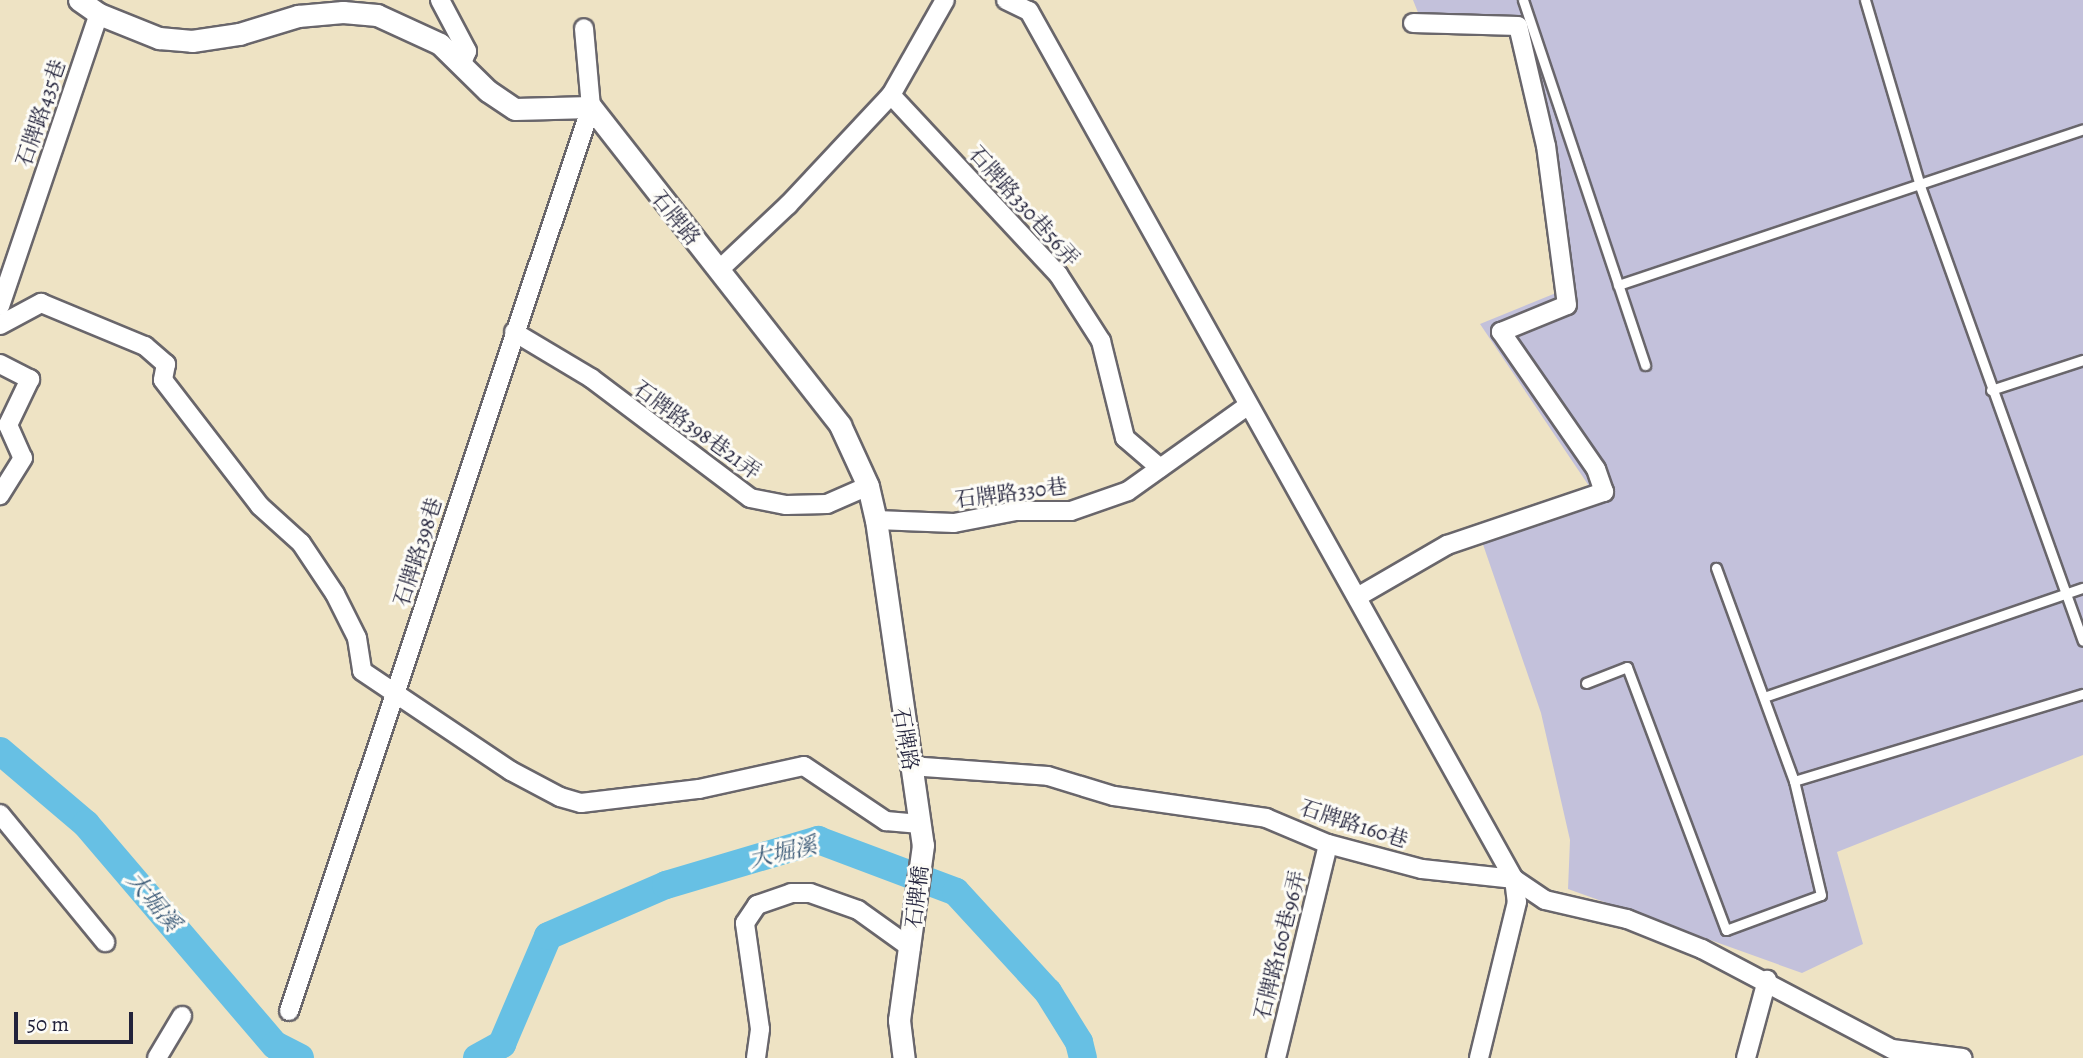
<!DOCTYPE html>
<meta charset="utf-8">
<style>
body{margin:0}
#map{position:relative;width:2083px;height:1058px;overflow:hidden;background:#eee3c4;font-family:Alegreya,"Noto Serif TC",serif}
div>[style]{position:absolute}
.industrial>*{inset:0;background:#c3c1db}
.river>*{height:28px;margin:-14px;padding:0 14px;transform-origin:14px;border-radius:14px;background:#67c0e4}
.roads{filter:drop-shadow(2px 0 #69666b) drop-shadow(-2px 0 #69666b) drop-shadow(0 2px #69666b) drop-shadow(0 -2px #69666b)}
.service>*{height:9px;margin:-4.5px;padding:0 4.5px;transform-origin:4.5px;border-radius:4.5px;background:#fff}
.minor>*{height:18px;margin:-9px;padding:0 9px;transform-origin:9px;border-radius:9px;background:#fff}
.tertiary>*{height:21px;margin:-10.5px;padding:0 10.5px;transform-origin:10.5px;border-radius:10.5px;background:#fff}
span{translate:-50% -50%;white-space:nowrap;text-align:center;line-height:1.15;-webkit-text-stroke:6px #fdfcf7;paint-order:stroke}
.street-label{font-size:21px;color:#22223b}
.water-label{font-size:23px;color:#3a5976;font-style:italic}
.scale{position:absolute;left:14px;top:1012px;width:119px;height:32px;box-sizing:border-box;border:4px solid #22223b;border-top:0;padding-left:9px;font-size:21px;line-height:24px;white-space:nowrap;color:#22223b;-webkit-text-stroke:5px #fdfcf7;paint-order:stroke}
</style>
<div id="map">
<div class="industrial">
<i style="clip-path:polygon(1413px 0,2083px 0,2083px 755px,1837px 852px,1863px 944px,1802px 973px,1568px 889px,1570px 840px,1541px 713px,1477px 527px,1589px 486px,1480px 324px,1556px 293px,1534px 120px,1507px 30px,1421px 20px)"></i>
</div>
<div class="river">
<i style="left:0;top:751px;width:113px;rotate:40.3deg"></i>
<i style="left:86px;top:824px;width:291px;rotate:49.5deg"></i>
<i style="left:275px;top:1045px;width:28px;rotate:27deg"></i>
<i style="left:477px;top:1058px;width:29px;rotate:-29deg"></i>
<i style="left:502px;top:1044px;width:117px;rotate:-66.9deg"></i>
<i style="left:548px;top:936px;width:129px;rotate:-23.4deg"></i>
<i style="left:666px;top:885px;width:159px;rotate:-16.5deg"></i>
<i style="left:818px;top:840px;width:147px;rotate:20.6deg"></i>
<i style="left:956px;top:892px;width:136px;rotate:47.4deg"></i>
<i style="left:1048px;top:992px;width:59px;rotate:58.2deg"></i>
<i style="left:1079px;top:1042px;width:16px;rotate:76deg"></i>
</div>
<div class="roads">
<div class="service">
<i style="left:1523px;top:0;width:385px;rotate:71.5deg"></i>
<i style="left:1865px;top:0;width:194px;rotate:73.5deg"></i>
<i style="left:1920px;top:186px;width:483px;rotate:70.3deg"></i>
<i style="left:1618px;top:285px;width:490px;rotate:-18.5deg"></i>
<i style="left:1991px;top:390px;width:97px;rotate:-18.1deg"></i>
<i style="left:1586px;top:683px;width:44px;rotate:-21.3deg"></i>
<i style="left:1627px;top:667px;width:281px;rotate:69.4deg"></i>
<i style="left:1726px;top:930px;width:101px;rotate:-20.2deg"></i>
<i style="left:1821px;top:895px;width:117px;rotate:-103.3deg"></i>
<i style="left:1794px;top:781px;width:227px;rotate:-110.1deg"></i>
<i style="left:1764px;top:697px;width:337px;rotate:-18.9deg"></i>
<i style="left:1794px;top:781px;width:302px;rotate:-16.8deg"></i>
</div>
<div class="minor">
<i style="left:440px;top:0;width:58px;rotate:62.1deg"></i>
<i style="left:467px;top:51px;width:13px;rotate:113deg"></i>
<i style="left:1006px;top:0;width:25px;rotate:26deg"></i>
<i style="left:1029px;top:11px;width:994px;rotate:60.81deg"></i>
<i style="left:1514px;top:879px;width:23px;rotate:83deg"></i>
<i style="left:1517px;top:902px;width:161px;rotate:103.7deg"></i>
<i style="left:891px;top:95px;width:245px;rotate:47deg"></i>
<i style="left:1058px;top:274px;width:80px;rotate:57.3deg"></i>
<i style="left:1101px;top:341px;width:100px;rotate:76.1deg"></i>
<i style="left:1125px;top:438px;width:46px;rotate:40.6deg"></i>
<i style="left:719px;top:270px;width:95px;rotate:-43.3deg"></i>
<i style="left:788px;top:205px;width:151px;rotate:-46.9deg"></i>
<i style="left:891px;top:95px;width:109px;rotate:-60.4deg"></i>
<i style="left:0;top:306px;width:308px;rotate:-71.3deg"></i>
<i style="left:0;top:325px;width:47px;rotate:-28.2deg"></i>
<i style="left:41px;top:303px;width:113px;rotate:22.5deg"></i>
<i style="left:145px;top:346px;width:28px;rotate:41deg"></i>
<i style="left:166px;top:364px;width:16px;rotate:101deg"></i>
<i style="left:163px;top:380px;width:159px;rotate:52.4deg"></i>
<i style="left:260px;top:506px;width:55px;rotate:42.1deg"></i>
<i style="left:301px;top:543px;width:61px;rotate:56.3deg"></i>
<i style="left:335px;top:594px;width:49px;rotate:63.4deg"></i>
<i style="left:357px;top:638px;width:33px;rotate:81deg"></i>
<i style="left:362px;top:671px;width:179px;rotate:33.9deg"></i>
<i style="left:511px;top:771px;width:55px;rotate:28deg"></i>
<i style="left:560px;top:797px;width:22px;rotate:16deg"></i>
<i style="left:581px;top:803px;width:119px;rotate:-6.8deg"></i>
<i style="left:699px;top:789px;width:107px;rotate:-12.4deg"></i>
<i style="left:804px;top:766px;width:99px;rotate:33.9deg"></i>
<i style="left:886px;top:821px;width:34px;rotate:5deg"></i>
<i style="left:514px;top:332px;width:90px;rotate:30.9deg"></i>
<i style="left:591px;top:378px;width:199px;rotate:37deg"></i>
<i style="left:750px;top:498px;width:37px;rotate:11deg"></i>
<i style="left:786px;top:505px;width:41px;rotate:-1.4deg"></i>
<i style="left:827px;top:504px;width:45px;rotate:-23.7deg"></i>
<i style="left:0;top:364px;width:34px;rotate:27deg"></i>
<i style="left:30px;top:379px;width:51px;rotate:115.6deg"></i>
<i style="left:8px;top:425px;width:36px;rotate:66deg"></i>
<i style="left:23px;top:458px;width:44px;rotate:121.9deg"></i>
<i style="left:876px;top:520px;width:78px;rotate:2.2deg"></i>
<i style="left:954px;top:523px;width:62px;rotate:-11.1deg"></i>
<i style="left:1015px;top:511px;width:56px"></i>
<i style="left:1071px;top:511px;width:60px;rotate:-19.3deg"></i>
<i style="left:1128px;top:491px;width:146px;rotate:-35.5deg"></i>
<i style="left:1359px;top:596px;width:102px;rotate:-30.1deg"></i>
<i style="left:1447px;top:545px;width:166px;rotate:-18.7deg"></i>
<i style="left:1604px;top:492px;width:24px;rotate:-109deg"></i>
<i style="left:1596px;top:469px;width:167px;rotate:-124.7deg"></i>
<i style="left:1501px;top:332px;width:71px;rotate:-22.2deg"></i>
<i style="left:1567px;top:305px;width:160px;rotate:-97.5deg"></i>
<i style="left:1546px;top:146px;width:123px;rotate:-103.1deg"></i>
<i style="left:1518px;top:26px;width:105px;rotate:-178.4deg"></i>
<i style="left:910px;top:766px;width:138px;rotate:4.1deg"></i>
<i style="left:1048px;top:776px;width:69px;rotate:16.9deg"></i>
<i style="left:1114px;top:796px;width:154px;rotate:8.2deg"></i>
<i style="left:1266px;top:818px;width:67px;rotate:22.8deg"></i>
<i style="left:1328px;top:844px;width:97px;rotate:14.9deg"></i>
<i style="left:1422px;top:869px;width:93px;rotate:6.2deg"></i>
<i style="left:1514px;top:879px;width:37px;rotate:34deg"></i>
<i style="left:1545px;top:900px;width:84px;rotate:13deg"></i>
<i style="left:1627px;top:919px;width:81px;rotate:21.8deg"></i>
<i style="left:1702px;top:949px;width:215px;rotate:27.8deg"></i>
<i style="left:1892px;top:1049px;width:71px;rotate:7.3deg"></i>
<i style="left:0;top:814px;width:166px;rotate:50.6deg"></i>
<i style="left:289px;top:1011px;width:953px;rotate:-71.53deg"></i>
<i style="left:591px;top:107px;width:79px;rotate:-95.1deg"></i>
<i style="left:157px;top:1058px;width:49px;rotate:-59.2deg"></i>
<i style="left:756px;top:1058px;width:29px;rotate:-82deg"></i>
<i style="left:760px;top:1029px;width:107px;rotate:-98.1deg"></i>
<i style="left:745px;top:923px;width:22px;rotate:-56deg"></i>
<i style="left:757px;top:905px;width:36px;rotate:-19deg"></i>
<i style="left:791px;top:893px;width:19px"></i>
<i style="left:810px;top:893px;width:51px;rotate:19.5deg"></i>
<i style="left:858px;top:910px;width:65px;rotate:35.6deg"></i>
<i style="left:1276px;top:1058px;width:220px;rotate:-76.3deg"></i>
<i style="left:1746px;top:1058px;width:81px;rotate:-74.9deg"></i>
</div>
<div class="tertiary">
<i style="left:79px;top:0;width:24px;rotate:35deg"></i>
<i style="left:99px;top:14px;width:65px;rotate:21.8deg"></i>
<i style="left:159px;top:38px;width:33px;rotate:5deg"></i>
<i style="left:192px;top:41px;width:48px;rotate:-8.5deg"></i>
<i style="left:239px;top:34px;width:62px;rotate:-17deg"></i>
<i style="left:298px;top:16px;width:45px;rotate:-5.1deg"></i>
<i style="left:343px;top:12px;width:34px;rotate:5deg"></i>
<i style="left:377px;top:15px;width:69px;rotate:24.7deg"></i>
<i style="left:440px;top:44px;width:67px;rotate:44.4deg"></i>
<i style="left:488px;top:91px;width:32px;rotate:34deg"></i>
<i style="left:515px;top:109px;width:76px;rotate:-1.5deg"></i>
<i style="left:591px;top:107px;width:404px;rotate:51.9deg"></i>
<i style="left:840px;top:425px;width:67px;rotate:65.3deg"></i>
<i style="left:868px;top:486px;width:35px;rotate:77deg"></i>
<i style="left:876px;top:520px;width:328px;rotate:81.8deg"></i>
<i style="left:923px;top:845px;width:177px;rotate:97.8deg"></i>
<i style="left:899px;top:1020px;width:38px;rotate:83deg"></i>
</div>
</div>
<div class="street-label">
<span style="left:41px;top:113px;rotate:-71deg">石牌路435巷</span>
<span style="left:1024px;top:206px;rotate:48deg">石牌路330巷56弄</span>
<span style="left:676px;top:218px;rotate:51deg">石牌路</span>
<span style="left:697px;top:430px;rotate:36deg">石牌路398巷21弄</span>
<span style="left:1011px;top:493px;rotate:-7deg">石牌路330巷</span>
<span style="left:418px;top:552px;rotate:-72deg">石牌路398巷</span>
<span style="left:906px;top:739px;rotate:81deg">石牌路</span>
<span style="left:1354px;top:824px;rotate:18deg">石牌路160巷</span>
<span style="left:917px;top:897px;rotate:-83deg">石牌橋</span>
<span style="left:1280px;top:945px;rotate:-76deg">石牌路160巷96弄</span>
</div>
<div class="water-label">
<span style="left:783px;top:853px;rotate:-13deg">大堀溪</span>
<span style="left:153px;top:902px;rotate:50deg">大堀溪</span>
</div>
<div class="scale">50 m</div>
</div>
